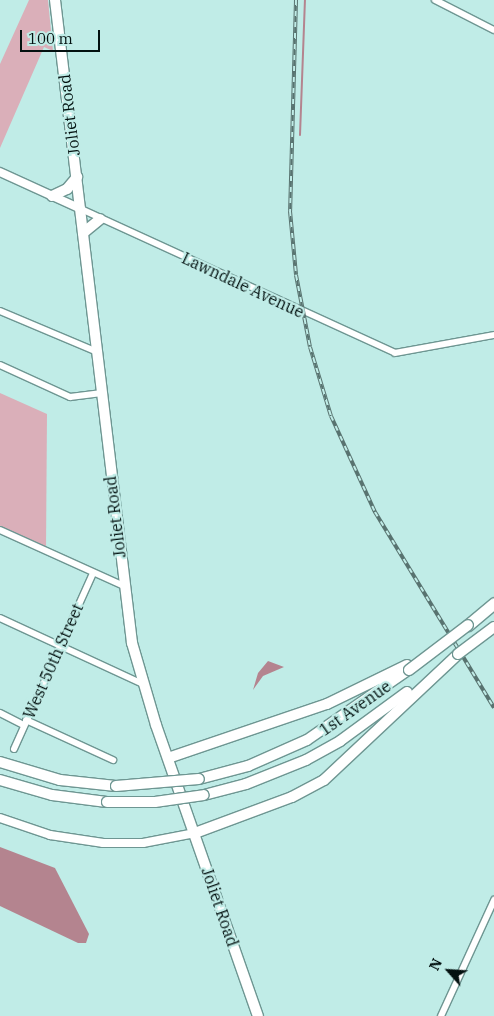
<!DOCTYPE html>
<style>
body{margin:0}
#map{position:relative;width:494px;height:1016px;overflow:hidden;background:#c0ece7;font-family:"IBM Plex Serif",serif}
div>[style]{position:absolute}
.green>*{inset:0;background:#daafb9}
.water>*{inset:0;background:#b4848f}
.stream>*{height:2px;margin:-1px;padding:0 1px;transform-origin:1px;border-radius:1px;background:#b4848f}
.roads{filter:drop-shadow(1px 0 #6e9692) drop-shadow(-1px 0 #6e9692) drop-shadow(0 1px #6e9692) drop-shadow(0 -1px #6e9692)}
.minor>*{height:6px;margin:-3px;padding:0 3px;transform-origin:3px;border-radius:3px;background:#fff}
.tertiary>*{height:8px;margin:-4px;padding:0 4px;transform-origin:4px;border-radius:4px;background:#fff}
.primary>*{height:10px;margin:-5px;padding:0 5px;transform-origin:5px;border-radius:5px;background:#fff}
.motorway>*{height:11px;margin:-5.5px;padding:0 5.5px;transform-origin:5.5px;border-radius:5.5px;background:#fff}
.rail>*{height:4px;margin-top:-2px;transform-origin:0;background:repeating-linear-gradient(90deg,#c0ece7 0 5.5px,#587370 0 11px);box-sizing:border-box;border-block:1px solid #587370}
.bridges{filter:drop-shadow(1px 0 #6e9692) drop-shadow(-1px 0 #6e9692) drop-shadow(0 1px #6e9692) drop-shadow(0 -1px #6e9692)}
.primary-bridge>*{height:10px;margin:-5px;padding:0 5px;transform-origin:5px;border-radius:5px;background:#fff}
span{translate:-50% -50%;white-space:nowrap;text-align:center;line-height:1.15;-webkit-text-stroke:4.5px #c0ece7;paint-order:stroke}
.street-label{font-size:16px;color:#031110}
.north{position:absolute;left:424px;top:946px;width:50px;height:50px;-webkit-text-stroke:4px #c0ece7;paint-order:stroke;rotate:296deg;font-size:14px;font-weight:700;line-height:20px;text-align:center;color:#031110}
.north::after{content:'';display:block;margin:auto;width:18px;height:22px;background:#031110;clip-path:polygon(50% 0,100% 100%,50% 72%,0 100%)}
.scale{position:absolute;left:20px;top:30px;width:80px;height:22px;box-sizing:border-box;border:2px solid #031110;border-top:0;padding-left:6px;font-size:15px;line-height:18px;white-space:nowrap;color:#031110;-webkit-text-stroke:4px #c0ece7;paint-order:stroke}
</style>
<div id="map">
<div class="green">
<i style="clip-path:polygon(29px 0,48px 0,53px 51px,44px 47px,0 148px,0 64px)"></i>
<i style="clip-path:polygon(0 393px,47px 414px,46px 550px,0 529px)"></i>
</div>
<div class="water">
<i style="clip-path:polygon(268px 661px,284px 667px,263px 676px,253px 690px,258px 673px)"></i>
<i style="clip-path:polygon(0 847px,55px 868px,89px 934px,86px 943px,78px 943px,0 906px)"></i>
</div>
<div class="stream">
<i style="left:300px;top:135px;width:135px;rotate:-87.9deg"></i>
</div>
<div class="roads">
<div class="minor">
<i style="left:435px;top:0;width:66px;rotate:27deg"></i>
<i style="left:81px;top:209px;width:345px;rotate:24.6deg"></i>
<i style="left:395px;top:353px;width:101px;rotate:-10.3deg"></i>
<i style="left:0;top:311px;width:105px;rotate:22.9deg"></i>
<i style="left:0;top:365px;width:77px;rotate:24.6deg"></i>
<i style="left:70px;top:397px;width:32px;rotate:-7deg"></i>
<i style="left:0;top:530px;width:136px;rotate:24.3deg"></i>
<i style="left:0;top:618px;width:157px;rotate:24.8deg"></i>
<i style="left:0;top:713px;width:27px;rotate:27deg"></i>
<i style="left:26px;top:720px;width:96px;rotate:24.7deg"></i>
<i style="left:14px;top:749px;width:193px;rotate:-65.8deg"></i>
<i style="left:441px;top:1016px;width:128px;rotate:-65.4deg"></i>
</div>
<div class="tertiary">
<i style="left:0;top:172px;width:89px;rotate:24.6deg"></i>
<i style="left:0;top:818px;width:53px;rotate:18.8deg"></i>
<i style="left:50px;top:835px;width:54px;rotate:8.6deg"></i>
<i style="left:103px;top:843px;width:40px"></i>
<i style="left:143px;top:843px;width:53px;rotate:-10.9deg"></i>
</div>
<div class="primary">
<i style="left:55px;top:0;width:648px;rotate:83.17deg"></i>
<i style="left:132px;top:643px;width:85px;rotate:73.7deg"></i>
<i style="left:156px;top:725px;width:308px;rotate:70.7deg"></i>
<i style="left:52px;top:196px;width:17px;rotate:-25deg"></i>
<i style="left:67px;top:189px;width:16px;rotate:-50deg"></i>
<i style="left:83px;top:233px;width:22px;rotate:-39deg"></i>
<i style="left:168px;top:758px;width:168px;rotate:-18.8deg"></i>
<i style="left:327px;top:704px;width:89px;rotate:-26deg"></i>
<i style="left:0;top:762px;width:63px;rotate:16.7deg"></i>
<i style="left:60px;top:780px;width:56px;rotate:6.1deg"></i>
<i style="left:199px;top:779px;width:51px;rotate:-14.9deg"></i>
<i style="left:248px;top:766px;width:64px;rotate:-23.8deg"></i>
<i style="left:307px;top:740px;width:123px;rotate:-34.7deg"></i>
<i style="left:0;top:780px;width:54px;rotate:16.1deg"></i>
<i style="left:52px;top:795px;width:55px;rotate:7.3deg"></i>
<i style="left:204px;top:795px;width:43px;rotate:-14.7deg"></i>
<i style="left:246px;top:784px;width:65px;rotate:-21.8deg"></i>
<i style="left:306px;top:760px;width:39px;rotate:-29deg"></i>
<i style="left:340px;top:741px;width:83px;rotate:-36.2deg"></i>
<i style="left:195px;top:833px;width:103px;rotate:-20.4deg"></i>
<i style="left:292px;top:797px;width:36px;rotate:-28deg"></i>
<i style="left:324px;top:780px;width:184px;rotate:-43.2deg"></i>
</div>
<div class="motorway">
<i style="left:468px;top:625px;width:34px;rotate:-40deg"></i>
</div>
</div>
<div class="rail">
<i style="left:296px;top:0;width:211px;rotate:91.6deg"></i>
<i style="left:290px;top:211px;width:64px;rotate:84.6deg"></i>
<i style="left:296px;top:275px;width:73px;rotate:79deg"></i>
<i style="left:310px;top:347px;width:72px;rotate:73.1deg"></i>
<i style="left:331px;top:416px;width:106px;rotate:65.4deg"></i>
<i style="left:375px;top:512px;width:229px;rotate:58.7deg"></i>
</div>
<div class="bridges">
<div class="primary-bridge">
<i style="left:458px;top:654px;width:45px;rotate:-36.9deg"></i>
<i style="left:409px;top:670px;width:74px;rotate:-37.3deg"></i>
<i style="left:116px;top:786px;width:83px;rotate:-4.8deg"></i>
<i style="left:107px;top:802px;width:48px"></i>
<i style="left:155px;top:802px;width:49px;rotate:-8.1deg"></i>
</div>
</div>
<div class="street-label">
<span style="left:69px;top:115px;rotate:-97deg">Joliet Road</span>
<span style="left:243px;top:285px;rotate:25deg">Lawndale Avenue</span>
<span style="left:115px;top:517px;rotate:-97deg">Joliet Road</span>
<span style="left:53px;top:661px;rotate:-66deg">West 50th Street</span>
<span style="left:355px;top:708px;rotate:-35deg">1st Avenue</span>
<span style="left:220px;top:907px;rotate:71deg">Joliet Road</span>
</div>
<div class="north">N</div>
<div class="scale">100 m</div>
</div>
